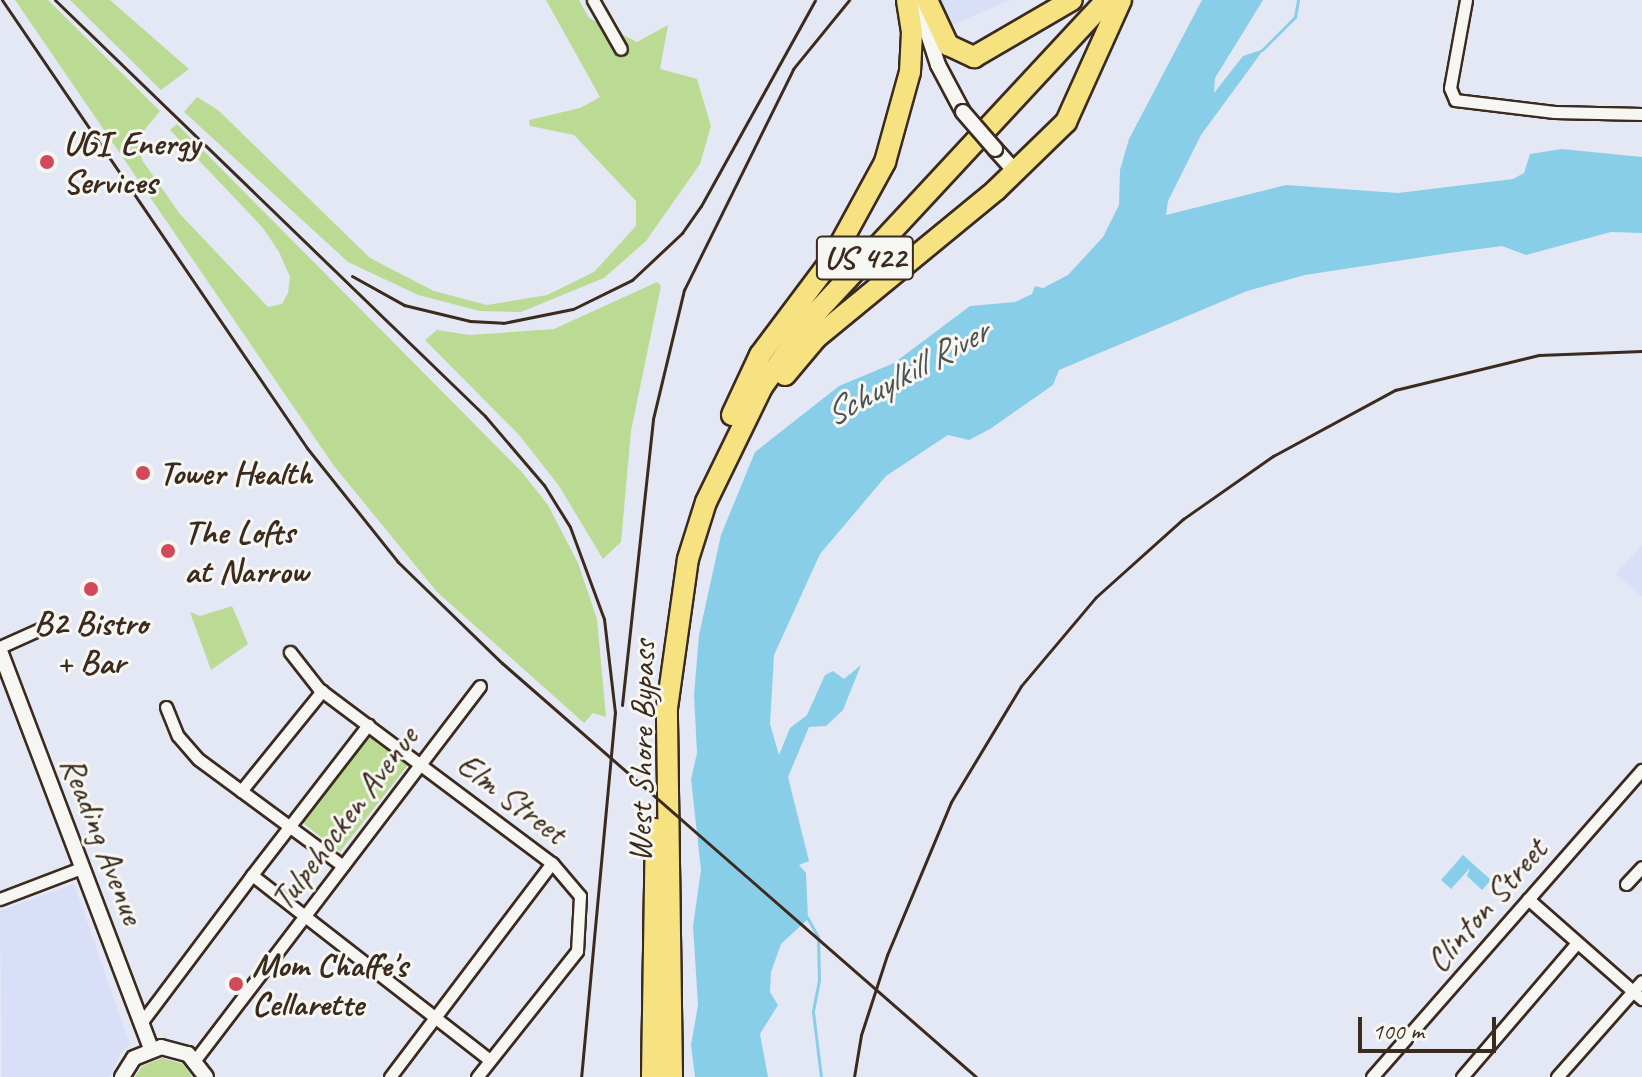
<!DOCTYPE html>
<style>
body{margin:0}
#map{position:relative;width:1642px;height:1077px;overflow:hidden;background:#e4e8f4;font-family:Caveat,sans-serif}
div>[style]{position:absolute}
.built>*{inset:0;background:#d8dff6}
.green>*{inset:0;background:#bbdb95;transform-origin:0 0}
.water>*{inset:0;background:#88cee9}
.stream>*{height:3px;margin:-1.5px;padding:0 1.5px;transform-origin:1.5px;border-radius:1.5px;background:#88cee9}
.roads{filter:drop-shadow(2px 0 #3b2a1e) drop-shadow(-2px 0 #3b2a1e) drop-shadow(0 2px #3b2a1e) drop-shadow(0 -2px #3b2a1e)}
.minor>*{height:11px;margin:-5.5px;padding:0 5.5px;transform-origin:5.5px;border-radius:5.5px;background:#f6f6f2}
.tertiary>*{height:14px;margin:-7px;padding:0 7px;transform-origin:7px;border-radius:7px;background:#f6f6f2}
.motorway>*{height:20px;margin:-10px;padding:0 10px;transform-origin:10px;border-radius:10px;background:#f7e281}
.rail>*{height:3px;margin:-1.5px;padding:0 1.5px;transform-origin:1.5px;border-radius:1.5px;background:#3b2a1e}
.bridges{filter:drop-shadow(2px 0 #3b2a1e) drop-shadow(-2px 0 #3b2a1e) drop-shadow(0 2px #3b2a1e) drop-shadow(0 -2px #3b2a1e)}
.tertiary-bridge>*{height:14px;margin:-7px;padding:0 7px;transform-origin:7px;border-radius:7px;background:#f6f6f2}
.dots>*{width:22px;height:22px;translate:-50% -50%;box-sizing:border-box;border:4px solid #f6f6f2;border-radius:50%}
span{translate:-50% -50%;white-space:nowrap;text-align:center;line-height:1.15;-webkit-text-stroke:6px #f6f6f2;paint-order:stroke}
.shield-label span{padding:2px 6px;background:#f6f6f2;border:2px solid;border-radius:6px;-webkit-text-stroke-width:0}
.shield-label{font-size:32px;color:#3b2a1e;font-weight:700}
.poi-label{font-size:34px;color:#3b2a1e;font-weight:700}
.left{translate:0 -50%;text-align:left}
.street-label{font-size:34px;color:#3b2a1e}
.water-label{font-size:36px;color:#4e5351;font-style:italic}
.scale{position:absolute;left:1358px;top:1017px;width:138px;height:36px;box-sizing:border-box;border:4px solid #3b2a1e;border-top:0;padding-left:10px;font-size:24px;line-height:28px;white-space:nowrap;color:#3b2a1e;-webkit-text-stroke:6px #f6f6f2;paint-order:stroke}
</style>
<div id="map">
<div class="built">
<i style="clip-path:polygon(936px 0,1010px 0,948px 27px)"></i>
<i style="clip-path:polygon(1642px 545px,1642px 597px,1616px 574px)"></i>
<i style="clip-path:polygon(74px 884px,130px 1045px,120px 1054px,110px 1077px,2px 1077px,0 911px)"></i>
</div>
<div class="green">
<i style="clip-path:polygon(15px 0,48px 0,160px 111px,138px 138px,142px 160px,180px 214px,268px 307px,282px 304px,288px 293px,290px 277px,279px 252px,263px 228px,170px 130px,177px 124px,521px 471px,548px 505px,578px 563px,597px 619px,606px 717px,593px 713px,584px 723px,437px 592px,334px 466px)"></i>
<i style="clip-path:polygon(70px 0,110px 0,189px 69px,161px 90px)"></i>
<i style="clip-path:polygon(546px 0,579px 0,589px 18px,637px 42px,668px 25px,660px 69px,697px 79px,711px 126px,700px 164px,646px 241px,604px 278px,521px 312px,480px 311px,418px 295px,348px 262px,184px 112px,197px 97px,218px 110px,370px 258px,434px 291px,487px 305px,547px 295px,594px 272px,636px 226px,636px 201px,574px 135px,530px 126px,529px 120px,580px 108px,600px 97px)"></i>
<i style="clip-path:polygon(657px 282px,661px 286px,631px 431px,621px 542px,603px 559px,559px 486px,520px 436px,425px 340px,437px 330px,470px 335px,554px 329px)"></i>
<i style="clip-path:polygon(232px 606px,248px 644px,211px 670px,190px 612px,200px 616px)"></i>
<i style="left:368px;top:733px;width:51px;height:111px;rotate:38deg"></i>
<i style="clip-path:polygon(162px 1058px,183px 1064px,192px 1077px,135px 1077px,142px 1066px)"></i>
</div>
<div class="water">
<i style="clip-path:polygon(1202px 0,1263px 0,1215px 78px,1214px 93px,1243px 56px,1264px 49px,1201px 135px,1168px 201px,1166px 215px,1286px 185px,1398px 193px,1513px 179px,1524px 173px,1530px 154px,1562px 149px,1642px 157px,1642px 233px,1611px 232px,1526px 255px,1502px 246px,1449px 253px,1305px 275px,1247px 291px,1059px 370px,1053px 385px,990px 429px,969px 440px,948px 435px,886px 476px,820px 554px,774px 655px,770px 724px,779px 755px,790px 728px,807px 715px,825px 675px,833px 671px,844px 679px,861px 665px,843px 710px,826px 726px,809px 727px,788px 777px,809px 861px,799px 865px,806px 873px,808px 919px,781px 944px,771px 972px,770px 992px,778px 1005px,760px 1034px,768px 1077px,695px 1077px,691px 1045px,698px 1005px,693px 926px,701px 870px,691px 779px,697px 753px,694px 695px,699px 635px,721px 535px,755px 452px,839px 386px,894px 363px,970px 306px,1015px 302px,1032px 294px,1035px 286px,1043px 288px,1068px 275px,1103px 237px,1119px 205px,1120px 170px,1129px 139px)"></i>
<i style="clip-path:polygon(1463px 855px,1491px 880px,1482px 890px,1467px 876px,1470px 868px,1451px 889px,1441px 880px)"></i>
</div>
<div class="stream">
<i style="left:1262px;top:50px;width:47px;rotate:-45deg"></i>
<i style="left:1295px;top:17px;width:17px;rotate:-80deg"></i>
<i style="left:807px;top:917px;width:23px;rotate:61deg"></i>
<i style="left:818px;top:937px;width:43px;rotate:88.7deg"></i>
<i style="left:819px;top:980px;width:33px;rotate:101deg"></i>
<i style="left:813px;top:1012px;width:65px;rotate:83deg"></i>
</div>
<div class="roads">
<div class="minor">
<i style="left:593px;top:0;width:56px;rotate:60.3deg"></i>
<i style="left:1466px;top:0;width:89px;rotate:100.3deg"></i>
<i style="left:1450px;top:88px;width:13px;rotate:67deg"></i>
<i style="left:1455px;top:100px;width:100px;rotate:6.9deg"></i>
<i style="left:1554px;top:112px;width:88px;rotate:1.3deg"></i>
<i style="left:0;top:647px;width:61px;rotate:-24.1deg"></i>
<i style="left:290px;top:652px;width:47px;rotate:51.9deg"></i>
<i style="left:319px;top:689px;width:291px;rotate:36.8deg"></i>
<i style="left:552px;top:863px;width:43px;rotate:49.7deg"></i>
<i style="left:580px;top:896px;width:55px;rotate:93.1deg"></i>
<i style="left:577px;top:951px;width:161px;rotate:128.4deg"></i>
<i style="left:166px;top:707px;width:31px;rotate:68deg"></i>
<i style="left:178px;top:736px;width:30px;rotate:49deg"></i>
<i style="left:198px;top:759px;width:180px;rotate:36.4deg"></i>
<i style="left:241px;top:791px;width:129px;rotate:-51deg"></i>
<i style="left:252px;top:875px;width:190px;rotate:-52.3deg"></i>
<i style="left:1626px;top:884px;width:23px;rotate:-47deg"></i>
<i style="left:0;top:899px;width:87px;rotate:-20.9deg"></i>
<i style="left:1528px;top:899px;width:152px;rotate:41.3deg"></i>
<i style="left:141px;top:1023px;width:185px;rotate:-53.1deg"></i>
<i style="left:252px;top:875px;width:301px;rotate:37.9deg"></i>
<i style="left:195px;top:1060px;width:470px;rotate:-52.7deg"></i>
<i style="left:390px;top:1077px;width:268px;rotate:-52.9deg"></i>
<i style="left:1372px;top:1077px;width:409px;rotate:-48.7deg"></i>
<i style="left:1462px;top:1077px;width:177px;rotate:-49.4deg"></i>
<i style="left:1557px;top:1077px;width:128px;rotate:-48.5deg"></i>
</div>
<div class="tertiary">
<i style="left:917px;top:0;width:68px;rotate:72.1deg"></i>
<i style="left:938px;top:65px;width:53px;rotate:62deg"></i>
<i style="left:995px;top:149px;width:28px;rotate:48deg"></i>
<i style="left:0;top:651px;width:426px;rotate:69.2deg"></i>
<i style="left:122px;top:1077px;width:22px;rotate:-58deg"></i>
<i style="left:134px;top:1058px;width:29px;rotate:-22deg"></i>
<i style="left:161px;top:1047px;width:28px;rotate:15deg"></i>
<i style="left:188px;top:1054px;width:29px;rotate:52deg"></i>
</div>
<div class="motorway">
<i style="left:927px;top:0;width:50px;rotate:65deg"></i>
<i style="left:948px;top:45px;width:29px;rotate:25deg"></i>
<i style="left:974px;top:57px;width:113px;rotate:-30.2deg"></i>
<i style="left:785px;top:375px;width:48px;rotate:-50deg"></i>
<i style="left:816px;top:338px;width:233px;rotate:-39.4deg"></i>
<i style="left:996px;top:190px;width:98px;rotate:-44.2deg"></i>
<i style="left:1066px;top:122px;width:134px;rotate:-65.7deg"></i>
<i style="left:732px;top:415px;width:66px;rotate:-65deg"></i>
<i style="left:760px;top:355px;width:120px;rotate:-53.1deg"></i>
<i style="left:832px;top:259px;width:111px;rotate:-61.3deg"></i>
<i style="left:885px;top:162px;width:93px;rotate:-74.5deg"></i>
<i style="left:910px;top:72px;width:40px;rotate:-87.1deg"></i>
<i style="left:912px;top:32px;width:32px;rotate:-99deg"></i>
<i style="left:652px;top:1077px;width:248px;rotate:-89.1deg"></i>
<i style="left:672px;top:1077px;width:369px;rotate:-90.8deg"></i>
<i style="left:667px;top:708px;width:150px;rotate:-82deg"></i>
<i style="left:688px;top:559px;width:60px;rotate:-72.5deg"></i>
<i style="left:706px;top:502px;width:128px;rotate:-64deg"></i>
<i style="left:762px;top:387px;width:86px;rotate:-54.5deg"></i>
<i style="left:812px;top:317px;width:433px;rotate:-47.1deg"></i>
</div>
</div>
<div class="rail">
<i style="left:2px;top:0;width:542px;rotate:55.75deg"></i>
<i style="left:307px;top:448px;width:146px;rotate:51.4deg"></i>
<i style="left:398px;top:562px;width:145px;rotate:44.2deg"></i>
<i style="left:502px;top:663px;width:629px;rotate:41.13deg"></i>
<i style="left:55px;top:0;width:598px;rotate:44.05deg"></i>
<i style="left:485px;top:416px;width:91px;rotate:49.5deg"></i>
<i style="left:544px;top:485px;width:49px;rotate:58.2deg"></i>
<i style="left:570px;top:527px;width:98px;rotate:69.7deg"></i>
<i style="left:604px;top:619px;width:94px;rotate:83.3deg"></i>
<i style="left:615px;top:712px;width:367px;rotate:95.3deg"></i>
<i style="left:352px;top:276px;width:60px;rotate:29.1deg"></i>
<i style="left:404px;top:305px;width:68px;rotate:13.6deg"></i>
<i style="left:470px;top:321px;width:33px;rotate:3deg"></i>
<i style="left:503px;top:323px;width:71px;rotate:-11.3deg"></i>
<i style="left:573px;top:309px;width:66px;rotate:-26.2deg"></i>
<i style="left:632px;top:280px;width:69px;rotate:-43.2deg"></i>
<i style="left:682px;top:233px;width:33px;rotate:-55deg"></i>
<i style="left:701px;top:206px;width:235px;rotate:-61deg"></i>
<i style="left:622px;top:705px;width:288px;rotate:-83.8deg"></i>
<i style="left:653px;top:419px;width:133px;rotate:-76.5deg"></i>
<i style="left:684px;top:290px;width:246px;rotate:-63.7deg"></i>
<i style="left:793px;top:69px;width:89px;rotate:-50.9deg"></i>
<i style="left:854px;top:1077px;width:43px;rotate:-80.5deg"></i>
<i style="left:861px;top:1035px;width:84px;rotate:-72deg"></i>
<i style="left:887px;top:955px;width:166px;rotate:-67.3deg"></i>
<i style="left:951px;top:802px;width:135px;rotate:-58.9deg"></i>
<i style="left:1021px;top:686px;width:116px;rotate:-49.9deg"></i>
<i style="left:1096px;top:597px;width:117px;rotate:-41.9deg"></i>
<i style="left:1183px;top:519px;width:110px;rotate:-35deg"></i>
<i style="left:1273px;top:456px;width:139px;rotate:-28.4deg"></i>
<i style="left:1395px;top:390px;width:148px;rotate:-13.7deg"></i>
<i style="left:1539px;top:355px;width:103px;rotate:-2.2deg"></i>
</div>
<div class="bridges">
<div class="tertiary-bridge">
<i style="left:963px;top:112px;width:49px;rotate:49.1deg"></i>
</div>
</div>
<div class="dots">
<i style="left:47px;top:162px;background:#d1495b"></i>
<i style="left:143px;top:473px;background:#d1495b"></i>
<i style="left:168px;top:551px;background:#d1495b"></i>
<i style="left:91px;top:589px;background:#d1495b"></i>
<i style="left:236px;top:984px;background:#d1495b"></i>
</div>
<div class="shield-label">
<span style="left:865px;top:258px">US 422</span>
</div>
<div class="poi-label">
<span class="left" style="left:63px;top:162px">UGI Energy<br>Services</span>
<span class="left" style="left:159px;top:473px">Tower Health</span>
<span class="left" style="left:184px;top:551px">The Lofts<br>at Narrow</span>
<span style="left:91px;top:642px">B2 Bistro<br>+ Bar</span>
<span class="left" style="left:252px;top:984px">Mom Chaffe's<br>Cellarette</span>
</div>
<div class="street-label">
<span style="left:641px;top:751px;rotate:-89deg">West Shore Bypass</span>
<span style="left:512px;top:798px;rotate:37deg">Elm Street</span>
<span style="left:344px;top:818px;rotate:-53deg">Tulpehocken Avenue</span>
<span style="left:103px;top:840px;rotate:69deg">Reading Avenue</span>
<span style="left:1486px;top:905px;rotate:-49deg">Clinton Street</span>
</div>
<div class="water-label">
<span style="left:906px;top:373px;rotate:-29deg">Schuylkill River</span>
</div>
<div class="scale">100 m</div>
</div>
